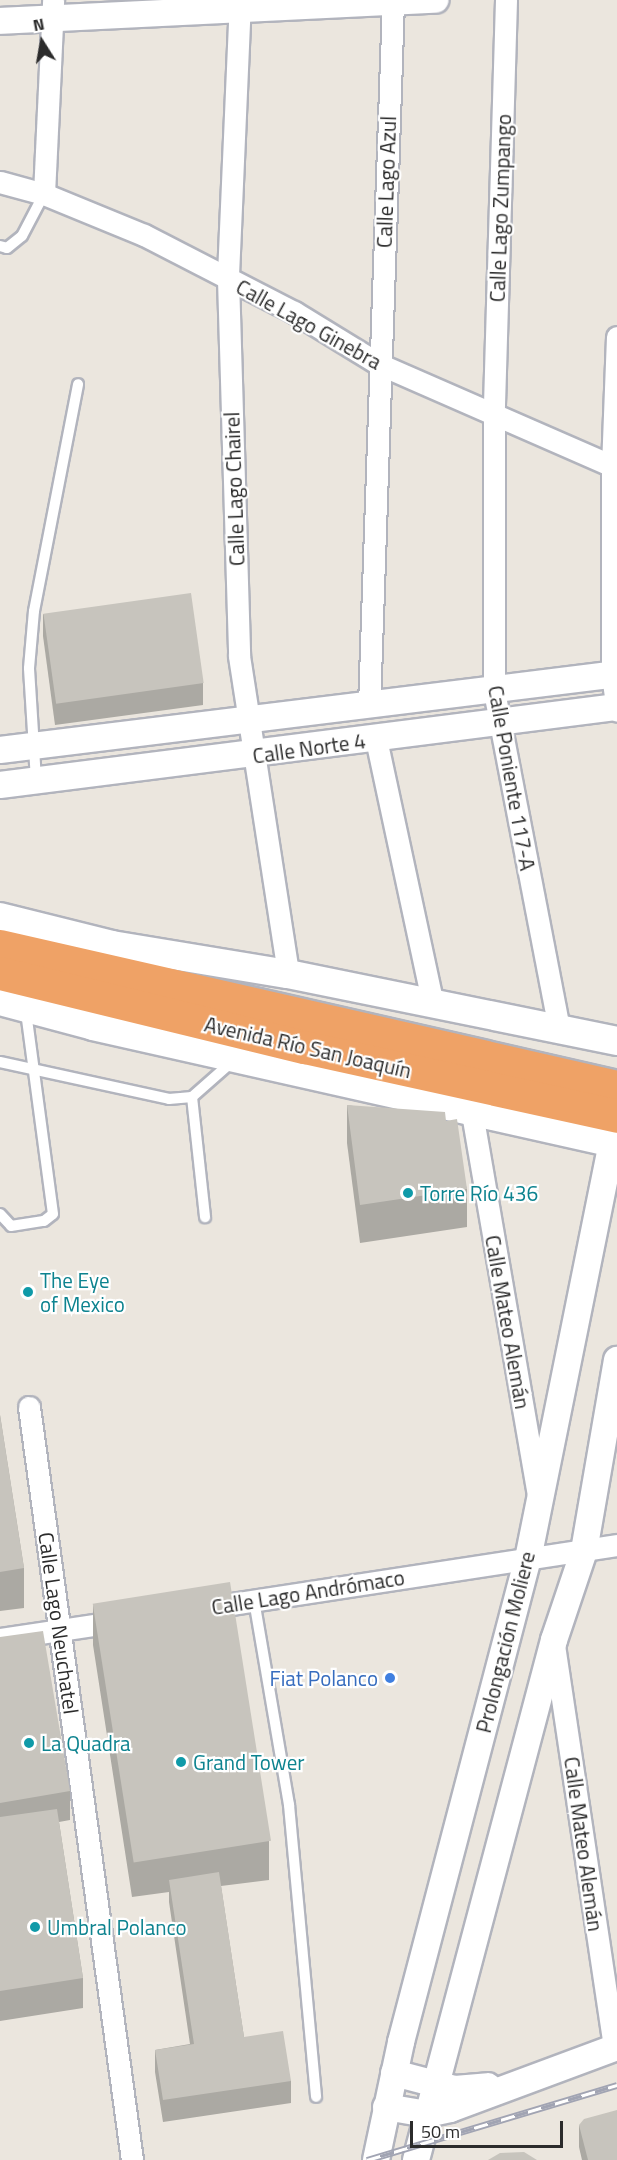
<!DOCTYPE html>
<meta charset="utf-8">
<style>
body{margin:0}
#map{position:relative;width:617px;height:2160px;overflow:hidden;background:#ebe6de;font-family:"Titillium Web",sans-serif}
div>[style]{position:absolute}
.roads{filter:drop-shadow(2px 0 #b2b4bd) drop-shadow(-2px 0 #b2b4bd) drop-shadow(0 2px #b2b4bd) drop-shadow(0 -2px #b2b4bd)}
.service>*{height:10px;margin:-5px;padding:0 5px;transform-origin:5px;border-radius:5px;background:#fff}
.minor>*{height:21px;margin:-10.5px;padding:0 10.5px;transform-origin:10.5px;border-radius:10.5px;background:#fff}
.tertiary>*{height:26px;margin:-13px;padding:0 13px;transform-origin:13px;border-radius:13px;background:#fff}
.secondary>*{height:28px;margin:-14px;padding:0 14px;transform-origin:14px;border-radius:14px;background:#fff}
.motorway>*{height:33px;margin:-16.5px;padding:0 16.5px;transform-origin:16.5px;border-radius:16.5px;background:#efa266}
.rail>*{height:7px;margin-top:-3.5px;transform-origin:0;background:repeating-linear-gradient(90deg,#fff 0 14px,#a1a4b3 0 28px);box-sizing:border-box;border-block:2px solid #a1a4b3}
.wall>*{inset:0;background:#aba9a3}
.building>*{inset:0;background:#c7c4bd;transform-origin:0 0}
.dots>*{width:16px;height:16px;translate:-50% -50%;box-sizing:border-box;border:3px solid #fff;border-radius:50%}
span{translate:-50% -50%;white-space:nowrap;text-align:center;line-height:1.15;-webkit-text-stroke:4.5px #fff;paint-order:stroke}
.street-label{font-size:21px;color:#2b2b2b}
.culture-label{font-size:21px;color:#0d838f}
.left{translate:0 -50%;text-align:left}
.shop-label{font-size:21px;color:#366cbe}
.right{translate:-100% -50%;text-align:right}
.north{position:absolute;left:12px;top:12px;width:60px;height:60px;-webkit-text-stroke:4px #fff;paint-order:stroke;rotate:349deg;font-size:16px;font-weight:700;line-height:24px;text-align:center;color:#2b2b2b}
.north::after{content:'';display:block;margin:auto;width:21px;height:27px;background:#2b2b2b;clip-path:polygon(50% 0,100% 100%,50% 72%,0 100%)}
.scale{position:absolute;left:410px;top:2121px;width:153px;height:27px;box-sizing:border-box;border:3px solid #2b2b2b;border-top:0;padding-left:8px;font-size:18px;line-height:21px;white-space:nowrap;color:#2b2b2b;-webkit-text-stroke:4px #fff;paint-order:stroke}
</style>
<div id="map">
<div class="roads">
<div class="service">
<i style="left:0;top:246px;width:7px;rotate:16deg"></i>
<i style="left:7px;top:248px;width:19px;rotate:-39deg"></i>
<i style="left:22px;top:236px;width:47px;rotate:-62.4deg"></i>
<i style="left:36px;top:780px;width:112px;rotate:-93.6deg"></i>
<i style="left:29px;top:668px;width:57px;rotate:-85deg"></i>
<i style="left:34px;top:611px;width:231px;rotate:-79deg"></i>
<i style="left:0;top:1062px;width:173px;rotate:12.3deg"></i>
<i style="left:169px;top:1099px;width:23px;rotate:-5deg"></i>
<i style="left:192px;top:1097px;width:56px;rotate:-41.4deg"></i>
<i style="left:192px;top:1097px;width:121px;rotate:83.8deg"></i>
<i style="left:0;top:1214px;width:16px;rotate:47deg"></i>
<i style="left:11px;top:1226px;width:33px;rotate:-9deg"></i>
<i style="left:44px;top:1221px;width:11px;rotate:-38deg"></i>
<i style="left:53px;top:1214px;width:205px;rotate:-97.6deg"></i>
<i style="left:254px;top:1600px;width:208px;rotate:80.3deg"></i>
<i style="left:289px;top:1805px;width:293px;rotate:84.7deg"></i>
</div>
<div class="minor">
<i style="left:240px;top:0;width:279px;rotate:92.5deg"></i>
<i style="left:228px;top:279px;width:377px;rotate:88.3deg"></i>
<i style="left:239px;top:656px;width:322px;rotate:81.2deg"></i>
<i style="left:506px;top:0;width:416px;rotate:91.7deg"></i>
<i style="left:494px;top:416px;width:275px;rotate:90deg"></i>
<i style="left:494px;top:691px;width:343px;rotate:79.1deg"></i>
<i style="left:0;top:182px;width:46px;rotate:15.3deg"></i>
<i style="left:44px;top:194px;width:108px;rotate:22.3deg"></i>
<i style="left:144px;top:235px;width:169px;rotate:27.2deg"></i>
<i style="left:294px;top:312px;width:100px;rotate:31.5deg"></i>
<i style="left:379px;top:364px;width:260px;rotate:23.6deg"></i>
<i style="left:44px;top:194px;width:194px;rotate:-87.3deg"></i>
<i style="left:617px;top:337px;width:130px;rotate:92.2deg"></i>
<i style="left:612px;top:467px;width:208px;rotate:90deg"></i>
<i style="left:612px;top:675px;width:36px;rotate:82deg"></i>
<i style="left:369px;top:706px;width:706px;rotate:-88.05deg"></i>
<i style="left:376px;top:739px;width:271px;rotate:77.9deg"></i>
<i style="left:472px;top:1113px;width:389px;rotate:80.2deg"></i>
<i style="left:29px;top:1407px;width:760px;rotate:82.21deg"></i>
<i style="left:205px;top:1608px;width:417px;rotate:-8.7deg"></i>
<i style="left:0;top:1639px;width:122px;rotate:-8.5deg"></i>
<i style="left:554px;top:1645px;width:407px;rotate:81.5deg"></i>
</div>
<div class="tertiary">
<i style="left:0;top:21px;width:436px;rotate:-2.8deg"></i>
<i style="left:0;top:750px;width:622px;rotate:-7.02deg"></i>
<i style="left:0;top:785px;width:622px;rotate:-7.21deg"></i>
<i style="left:394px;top:2073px;width:63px;rotate:14.7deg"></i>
<i style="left:455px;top:2089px;width:33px;rotate:-5deg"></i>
<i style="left:386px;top:2107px;width:42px;rotate:9.7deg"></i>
<i style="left:427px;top:2114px;width:24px;rotate:-12deg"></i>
<i style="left:450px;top:2109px;width:178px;rotate:-20.4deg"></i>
<i style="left:376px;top:2160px;width:121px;rotate:-78deg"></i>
<i style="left:401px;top:2042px;width:499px;rotate:-75.3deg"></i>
<i style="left:528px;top:1559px;width:445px;rotate:-78.6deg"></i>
<i style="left:416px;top:2160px;width:538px;rotate:-75.14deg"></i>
<i style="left:554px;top:1640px;width:94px;rotate:-71.4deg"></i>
<i style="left:584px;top:1551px;width:194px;rotate:-80.2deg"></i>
</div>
<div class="secondary">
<i style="left:0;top:917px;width:115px;rotate:14deg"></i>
<i style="left:112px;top:945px;width:178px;rotate:9.4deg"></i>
<i style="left:288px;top:974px;width:336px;rotate:11.5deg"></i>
<i style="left:0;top:1001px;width:96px;rotate:15deg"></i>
<i style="left:93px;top:1026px;width:537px;rotate:12.69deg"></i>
</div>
<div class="motorway">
<i style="left:0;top:946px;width:633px;rotate:12.87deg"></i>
<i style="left:0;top:973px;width:313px;rotate:13.7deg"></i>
<i style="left:304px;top:1047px;width:321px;rotate:12.4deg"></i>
</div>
</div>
<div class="rail">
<i style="left:367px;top:2160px;width:261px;rotate:-16.7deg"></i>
</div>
<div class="wall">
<i style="clip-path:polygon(43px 614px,203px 683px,203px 705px,55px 725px,43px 636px)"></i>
<i style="clip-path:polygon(347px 1105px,446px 1121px,467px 1189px,467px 1227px,360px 1243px,347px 1143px)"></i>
<i style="clip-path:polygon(0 1415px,24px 1568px,24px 1608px,0 1611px)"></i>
<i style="clip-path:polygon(93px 1605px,269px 1841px,269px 1880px,221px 1886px,244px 2037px,291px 2081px,291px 2103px,163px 2122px,155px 2072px,155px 2050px,190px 2044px,169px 1902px,169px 1892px,132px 1897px,93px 1645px)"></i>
<i style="clip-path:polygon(0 1637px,70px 1791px,70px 1820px,59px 1822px,83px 1978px,83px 2008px,0 2021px)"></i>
<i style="clip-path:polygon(579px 2125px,617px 2160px,582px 2160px,579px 2147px)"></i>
</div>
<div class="building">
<i style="left:191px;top:593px;width:91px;height:149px;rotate:82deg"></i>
<i style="clip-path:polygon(347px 1105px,445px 1112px,446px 1121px,457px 1119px,467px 1189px,360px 1205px)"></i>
<i style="clip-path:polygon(0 1415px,24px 1568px,0 1572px)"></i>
<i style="left:230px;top:1582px;width:262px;height:139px;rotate:81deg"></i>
<i style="clip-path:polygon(43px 1631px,70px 1791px,0 1803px,0 1637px)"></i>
<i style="clip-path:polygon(57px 1809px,83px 1978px,0 1991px,0 1817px)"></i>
<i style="clip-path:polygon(219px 1872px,244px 2037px,283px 2031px,291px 2081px,163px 2100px,155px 2050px,194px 2044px,169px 1880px)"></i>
<i style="clip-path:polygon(617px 2110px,617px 2160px,588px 2160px,579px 2125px,584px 2119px)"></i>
<i style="clip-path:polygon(524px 2152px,537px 2160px,488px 2160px,500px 2153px)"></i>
</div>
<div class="dots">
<i style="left:408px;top:1193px;background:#0f9aa8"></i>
<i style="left:28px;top:1292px;background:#0f9aa8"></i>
<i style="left:390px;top:1678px;background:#3f7fe0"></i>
<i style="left:29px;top:1743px;background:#0f9aa8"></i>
<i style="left:181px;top:1762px;background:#0f9aa8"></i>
<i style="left:35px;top:1927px;background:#0f9aa8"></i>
</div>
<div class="street-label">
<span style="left:386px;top:182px;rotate:-88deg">Calle Lago Azul</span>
<span style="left:500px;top:208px;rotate:-88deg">Calle Lago Zumpango</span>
<span style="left:309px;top:324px;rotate:29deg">Calle Lago Ginebra</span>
<span style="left:234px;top:489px;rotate:-92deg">Calle Lago Chairel</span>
<span style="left:309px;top:748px;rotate:-8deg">Calle Norte 4</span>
<span style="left:512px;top:778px;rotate:80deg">Calle Poniente 117-A</span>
<span style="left:308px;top:1047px;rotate:13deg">Avenida Río San Joaquín</span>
<span style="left:508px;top:1322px;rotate:80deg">Calle Mateo Alemán</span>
<span style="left:308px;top:1592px;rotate:-9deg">Calle Lago Andrómaco</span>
<span style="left:59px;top:1623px;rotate:82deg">Calle Lago Neuchatel</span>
<span style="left:505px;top:1642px;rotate:-76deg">Prolongación Moliere</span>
<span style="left:584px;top:1844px;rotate:82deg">Calle Mateo Alemán</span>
</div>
<div class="culture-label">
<span class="left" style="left:420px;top:1193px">Torre Río 436</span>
<span class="left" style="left:40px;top:1292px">The Eye<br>of Mexico</span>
<span class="left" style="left:41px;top:1743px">La Quadra</span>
<span class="left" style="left:193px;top:1762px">Grand Tower</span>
<span class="left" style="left:47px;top:1927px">Umbral Polanco</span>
</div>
<div class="shop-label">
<span class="right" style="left:378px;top:1678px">Fiat Polanco</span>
</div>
<div class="north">N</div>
<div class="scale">50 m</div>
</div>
